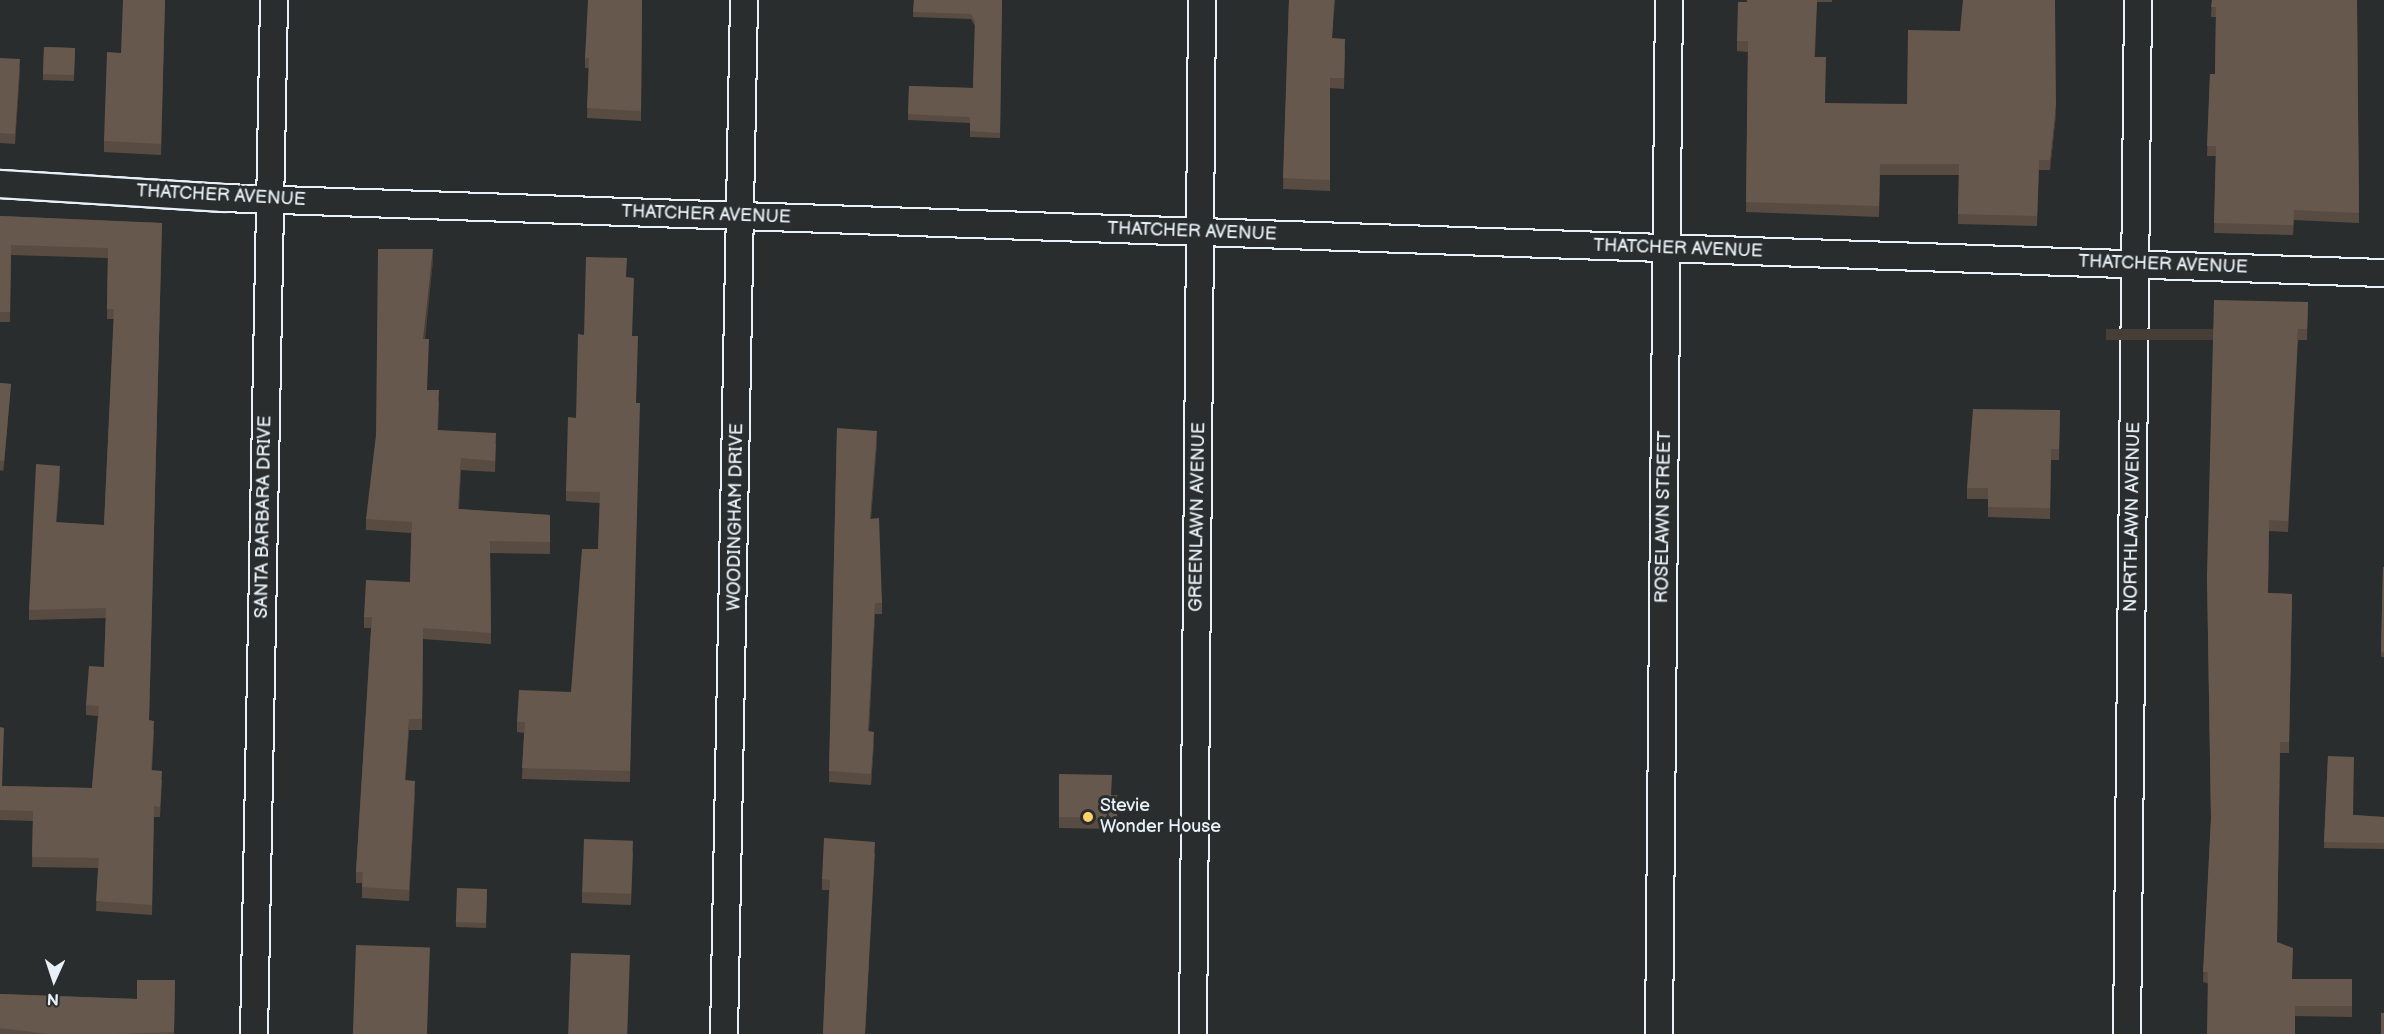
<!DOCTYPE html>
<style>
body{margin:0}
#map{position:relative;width:2384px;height:1034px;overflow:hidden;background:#2a2d2e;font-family:"Balsamiq Sans",sans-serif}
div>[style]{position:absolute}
.roads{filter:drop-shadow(2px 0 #e8f1f8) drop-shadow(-2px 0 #e8f1f8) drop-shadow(0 2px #e8f1f8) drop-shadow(0 -2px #e8f1f8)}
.street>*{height:26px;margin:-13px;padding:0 13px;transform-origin:13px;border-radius:13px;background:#2a2d2e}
.wall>*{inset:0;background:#584c42;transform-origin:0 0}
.shaded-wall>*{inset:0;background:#473e36;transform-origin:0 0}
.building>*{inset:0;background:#66584d;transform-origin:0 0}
.dots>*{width:16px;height:16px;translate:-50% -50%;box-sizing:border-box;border:3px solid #2a2d2e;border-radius:50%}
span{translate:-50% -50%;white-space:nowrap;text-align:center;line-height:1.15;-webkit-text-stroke:6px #2a2d2e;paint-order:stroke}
.street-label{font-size:18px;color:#e8f1f8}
.poi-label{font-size:18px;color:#e8f1f8}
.left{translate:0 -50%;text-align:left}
.north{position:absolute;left:24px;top:950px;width:60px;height:60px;-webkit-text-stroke:4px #2a2d2e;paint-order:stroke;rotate:183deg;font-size:16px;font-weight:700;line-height:24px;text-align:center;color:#e8f1f8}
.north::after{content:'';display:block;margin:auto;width:21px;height:27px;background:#e8f1f8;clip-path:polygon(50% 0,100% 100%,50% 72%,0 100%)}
</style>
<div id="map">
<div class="roads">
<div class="street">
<i style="left:0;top:184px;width:223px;rotate:3.6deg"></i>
<i style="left:223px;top:198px;width:2162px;rotate:1.99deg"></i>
<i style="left:254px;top:1034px;width:1034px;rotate:-88.89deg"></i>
<i style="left:724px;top:1034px;width:1034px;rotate:-88.89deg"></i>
<i style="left:1193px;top:1034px;width:1034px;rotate:-89.5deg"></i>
<i style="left:1659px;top:1034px;width:1034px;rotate:-89.45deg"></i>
<i style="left:2127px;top:1034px;width:1034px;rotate:-89.39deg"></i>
</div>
</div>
<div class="wall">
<i style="clip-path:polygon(165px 0,161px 155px,104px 152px,104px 141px,121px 53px)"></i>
<i style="clip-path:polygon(642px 0,641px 121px,587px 118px,589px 68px,585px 68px,585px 58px)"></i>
<i style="clip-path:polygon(914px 0,1002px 0,1000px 138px,970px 137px,970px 123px,908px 120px,909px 86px,973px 88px,975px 26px,971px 19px,913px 17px)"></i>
<i style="clip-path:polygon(1289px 0,1335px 0,1332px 38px,1345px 50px,1344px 89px,1330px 88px,1330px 191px,1283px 189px)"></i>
<i style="clip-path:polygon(1747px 0,1832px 0,1832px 2px,1817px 2px,1815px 57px,1825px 103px,2056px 115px,2050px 170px,2039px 170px,2037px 226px,1958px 224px,1959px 175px,1880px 175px,1879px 217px,1746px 212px,1748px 52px,1737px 51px,1737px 41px)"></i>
<i style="clip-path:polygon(2212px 0,2357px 0,2359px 223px,2294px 220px,2293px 235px,2214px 233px,2216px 156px,2207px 156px,2210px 74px,2215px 74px,2216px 17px,2211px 17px)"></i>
<i style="left:44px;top:47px;width:31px;height:33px;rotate:2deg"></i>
<i style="clip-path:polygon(0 58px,20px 69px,15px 144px,0 143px)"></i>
<i style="clip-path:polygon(0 216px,162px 223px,149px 720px,154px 731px,152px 770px,162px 781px,160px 817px,154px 817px,152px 915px,96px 911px,98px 868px,32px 867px,33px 821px,0 820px,0 727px,2px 786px,92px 788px,98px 716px,86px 715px,86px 705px,104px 667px,106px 618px,29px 620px,29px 610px,60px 476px,56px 523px,104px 525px,114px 319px,107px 319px,108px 258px,11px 255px,10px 322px,0 322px)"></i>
<i style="clip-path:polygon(433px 260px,425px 339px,427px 390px,439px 402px,438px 430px,496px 444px,495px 472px,461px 470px,459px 509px,550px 515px,550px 554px,490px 553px,491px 644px,423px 639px,422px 730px,409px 730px,405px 780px,415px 792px,409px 901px,362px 898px,362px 883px,356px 883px,356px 872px,371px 628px,364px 628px,364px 617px,410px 582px,411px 533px,366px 530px,366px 519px)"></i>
<i style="clip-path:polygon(627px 277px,632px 336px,636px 403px,630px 782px,522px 779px,524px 733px,517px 732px,517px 722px,571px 692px,598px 549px,600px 503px,566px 501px,566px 491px,576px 418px,584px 335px)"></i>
<i style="clip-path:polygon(2308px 302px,2307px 340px,2298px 340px,2288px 532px,2269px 531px,2268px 593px,2292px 594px,2289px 753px,2280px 753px,2277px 942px,2292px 979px,2352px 979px,2352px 1017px,2295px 1016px,2207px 983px,2203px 982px,2211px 820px,2207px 575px)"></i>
<i style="left:0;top:383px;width:11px;height:87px;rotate:5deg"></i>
<i style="clip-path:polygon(2060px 410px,2059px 460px,2051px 460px,2050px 519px,1988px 517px,1988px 499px,1967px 499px,1967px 488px)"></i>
<i style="clip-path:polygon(837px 428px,877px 442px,871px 519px,882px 603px,882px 614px,875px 614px,869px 731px,874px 743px,871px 785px,829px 782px)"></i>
<i style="clip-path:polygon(2383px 567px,2384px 567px,2384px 657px,2381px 657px)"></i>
<i style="clip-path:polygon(2328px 756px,2353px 815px,2384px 817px,2384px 849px,2324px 848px)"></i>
<i style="clip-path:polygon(1059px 774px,1112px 795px,1117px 795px,1117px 829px,1059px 828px)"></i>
<i style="clip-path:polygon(633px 852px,631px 905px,582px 903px,582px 892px)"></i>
<i style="clip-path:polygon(875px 853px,865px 1034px,823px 1034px,829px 890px,822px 890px,822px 879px)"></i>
<i style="clip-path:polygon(487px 889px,486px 928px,456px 927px,456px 922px)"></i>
<i style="clip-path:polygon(175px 980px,174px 1034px,0 1034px,0 994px,137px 999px)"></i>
</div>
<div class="shaded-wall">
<i style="clip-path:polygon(20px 59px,20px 69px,15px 144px,15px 134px)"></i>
<i style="clip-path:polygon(2056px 105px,2056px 115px,2050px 170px,2050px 160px)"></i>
<i style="clip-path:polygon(433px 249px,433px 260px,423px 350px,423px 339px)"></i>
<i style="left:2298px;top:329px;width:11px;height:192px;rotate:90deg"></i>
<i style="clip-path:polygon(877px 431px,877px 442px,870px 529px,870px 519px)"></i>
<i style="clip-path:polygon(461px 458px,461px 470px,458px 520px,458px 509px)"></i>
<i style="clip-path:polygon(60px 466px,60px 476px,56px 533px,56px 522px)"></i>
<i style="clip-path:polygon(875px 603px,875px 614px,868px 742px,868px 731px)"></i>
<i style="clip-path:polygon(409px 719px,409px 730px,405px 791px,405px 780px)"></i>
<i style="clip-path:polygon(874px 732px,874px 743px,871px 785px,871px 774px)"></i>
<i style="clip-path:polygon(415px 781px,415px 792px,409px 901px,409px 890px)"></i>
</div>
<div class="building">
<i style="clip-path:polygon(123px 0,165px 0,161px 144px,104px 141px,107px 52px,121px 53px)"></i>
<i style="clip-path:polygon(588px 0,642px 0,641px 111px,587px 108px,589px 58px,585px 58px)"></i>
<i style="clip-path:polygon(914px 0,1002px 0,1000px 133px,970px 131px,970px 117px,908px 114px,909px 86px,973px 88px,975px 21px,971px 14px,913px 12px)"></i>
<i style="clip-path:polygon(1289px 0,1334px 0,1332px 38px,1345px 39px,1344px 78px,1330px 78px,1330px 180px,1283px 178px)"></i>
<i style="clip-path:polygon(1747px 0,1817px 0,1814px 57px,1826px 57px,1825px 103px,1907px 104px,1908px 30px,1960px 31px,1963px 0,2055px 0,2056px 105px,2050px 160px,2039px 160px,2037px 216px,1958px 214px,1959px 164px,1880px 164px,1879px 206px,1746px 202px,1748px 41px,1737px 41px,1738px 2px,1747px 2px)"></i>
<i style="clip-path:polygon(2212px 0,2357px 0,2359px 213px,2294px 210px,2293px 225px,2214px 223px,2216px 146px,2207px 146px,2210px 74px,2215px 74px,2216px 7px,2211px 7px)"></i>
<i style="left:44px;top:47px;width:31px;height:27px;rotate:2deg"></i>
<i style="clip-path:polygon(0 58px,20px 59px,15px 134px,0 133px)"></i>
<i style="clip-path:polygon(0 216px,162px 223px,149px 720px,154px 721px,151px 770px,162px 771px,160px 807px,154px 806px,152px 905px,96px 901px,99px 858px,32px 857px,33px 811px,0 810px,0 727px,4px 728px,2px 786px,92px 788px,99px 706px,86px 705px,89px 666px,104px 667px,106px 608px,29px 610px,36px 464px,60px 466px,56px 522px,104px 525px,114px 309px,107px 309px,108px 248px,11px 245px,10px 312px,0 312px)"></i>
<i style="clip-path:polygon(378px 249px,433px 249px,423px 339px,429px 339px,427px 390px,439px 390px,437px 430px,496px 433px,495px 461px,461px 458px,458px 509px,550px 515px,550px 542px,490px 541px,491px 633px,423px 628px,422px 719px,409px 719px,405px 780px,415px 781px,409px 890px,362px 887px,363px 872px,356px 872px,372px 617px,364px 617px,366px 580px,410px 582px,412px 522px,366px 519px,376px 435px)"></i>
<i style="clip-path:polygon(586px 257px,627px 258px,626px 277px,634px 278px,632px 336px,638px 336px,636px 403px,640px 403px,630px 771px,522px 768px,525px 722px,517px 722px,519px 690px,571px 692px,582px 549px,598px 549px,600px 492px,566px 491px,568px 417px,576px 418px,578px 334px,584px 335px)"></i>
<i style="clip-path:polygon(2214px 300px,2308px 302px,2307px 329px,2298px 329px,2288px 521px,2269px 520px,2268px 593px,2292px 594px,2289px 742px,2280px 742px,2277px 942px,2293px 948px,2292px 979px,2352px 979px,2352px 1006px,2295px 1006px,2295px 1034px,2207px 1034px,2208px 972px,2203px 972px,2211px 818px,2207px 575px)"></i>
<i style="left:0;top:383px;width:11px;height:77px;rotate:5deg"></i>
<i style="clip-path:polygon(1973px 409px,2060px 410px,2059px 449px,2051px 449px,2050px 508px,1988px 507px,1988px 488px,1967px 488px)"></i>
<i style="clip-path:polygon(837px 428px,877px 431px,870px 519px,879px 518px,882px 603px,875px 603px,868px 731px,874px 732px,871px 774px,829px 771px)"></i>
<i style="clip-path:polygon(2383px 567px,2384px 567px,2384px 652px,2381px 652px)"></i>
<i style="clip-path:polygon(2328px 756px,2354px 757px,2353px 815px,2384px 817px,2384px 843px,2324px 842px)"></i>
<i style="clip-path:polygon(1059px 774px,1112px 775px,1111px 795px,1117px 795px,1117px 818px,1059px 817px)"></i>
<i style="clip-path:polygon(824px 838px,875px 842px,865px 1034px,823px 1034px,830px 880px,822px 879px)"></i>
<i style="left:584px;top:839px;width:49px;height:53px;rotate:2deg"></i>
<i style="left:457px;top:888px;width:30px;height:34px;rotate:2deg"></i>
<i style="left:356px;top:945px;width:74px;height:89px;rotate:2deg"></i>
<i style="left:571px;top:953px;width:59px;height:81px;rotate:2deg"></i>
<i style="clip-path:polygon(137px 980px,175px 980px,174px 1032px,112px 1034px,48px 1034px,0 1028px,0 994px,137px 999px)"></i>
<i style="left:2381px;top:1013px;width:3px;height:21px"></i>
</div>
<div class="dots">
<i style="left:1088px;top:817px;background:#ffd166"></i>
</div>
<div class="street-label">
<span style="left:221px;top:196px;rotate:3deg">THATCHER AVENUE</span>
<span style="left:706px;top:215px;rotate:2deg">THATCHER AVENUE</span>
<span style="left:1192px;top:232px;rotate:2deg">THATCHER AVENUE</span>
<span style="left:1678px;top:249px;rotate:2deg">THATCHER AVENUE</span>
<span style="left:2163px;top:265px;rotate:2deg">THATCHER AVENUE</span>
<span style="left:264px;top:517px;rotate:-89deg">SANTA BARBARA DRIVE</span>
<span style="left:736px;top:517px;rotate:-89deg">WOODINGHAM DRIVE</span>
<span style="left:1198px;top:517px;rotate:-89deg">GREENLAWN AVENUE</span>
<span style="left:1664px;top:517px;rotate:-89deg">ROSELAWN STREET</span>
<span style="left:2133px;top:517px;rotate:-89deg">NORTHLAWN AVENUE</span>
</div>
<div class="poi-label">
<span class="left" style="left:1100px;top:817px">Stevie<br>Wonder House</span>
</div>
<div class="north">N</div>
</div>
